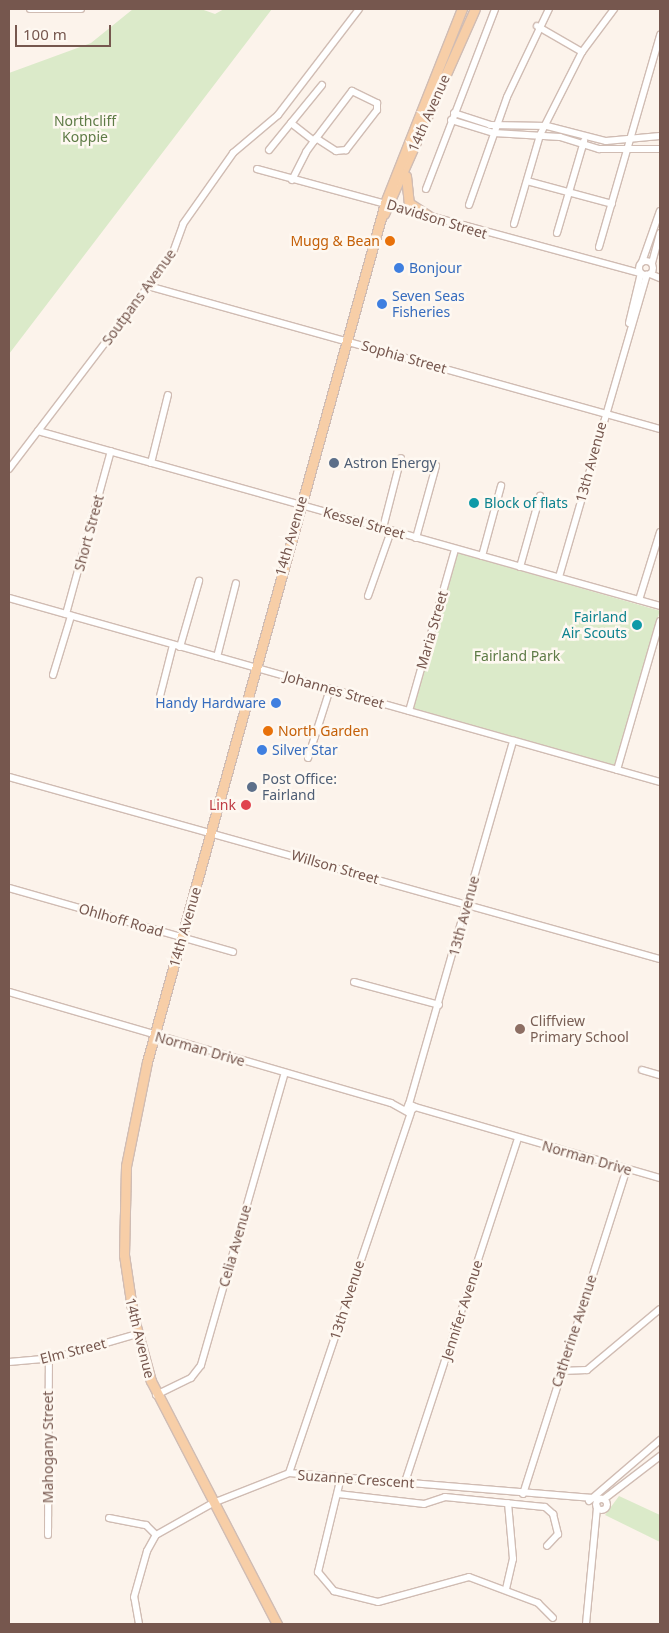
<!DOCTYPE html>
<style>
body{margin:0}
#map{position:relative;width:669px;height:1633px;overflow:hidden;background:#fcf3eb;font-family:"Noto Sans",sans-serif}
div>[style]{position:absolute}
.green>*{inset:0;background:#dbeac9;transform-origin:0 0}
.roads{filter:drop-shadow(1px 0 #d0bcb3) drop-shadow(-1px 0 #d0bcb3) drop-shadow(0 1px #d0bcb3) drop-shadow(0 -1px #d0bcb3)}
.minor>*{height:6px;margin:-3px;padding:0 3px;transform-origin:3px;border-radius:3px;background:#fff}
.minor>.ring{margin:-3px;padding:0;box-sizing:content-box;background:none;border:6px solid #fff;border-radius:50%}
.major>*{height:9px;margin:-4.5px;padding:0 4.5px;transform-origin:4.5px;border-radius:4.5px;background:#f7cea7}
.dots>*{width:14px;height:14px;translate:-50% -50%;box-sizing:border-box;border:2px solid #fef8f1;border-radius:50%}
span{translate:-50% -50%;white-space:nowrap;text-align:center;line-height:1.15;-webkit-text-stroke:5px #fef8f1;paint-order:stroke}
.street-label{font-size:14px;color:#76574e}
.park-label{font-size:14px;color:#5e7b46}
.food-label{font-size:14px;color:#c56008}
.right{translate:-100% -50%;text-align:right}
.left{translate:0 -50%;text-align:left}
.shop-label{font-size:14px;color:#366cbe}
.service-label{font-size:14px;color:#4e5e75}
.culture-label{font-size:14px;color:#0d838f}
.health-label{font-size:14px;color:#be3a42}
.education-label{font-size:14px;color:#785e54}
.frame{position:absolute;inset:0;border:10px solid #76574e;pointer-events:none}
.scale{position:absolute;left:15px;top:25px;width:96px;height:22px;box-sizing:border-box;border:2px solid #76574e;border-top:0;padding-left:6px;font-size:15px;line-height:18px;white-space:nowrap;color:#76574e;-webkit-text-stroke:4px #fef8f1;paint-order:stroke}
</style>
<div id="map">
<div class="green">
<i style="clip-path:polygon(133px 9px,201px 9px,215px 14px,224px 9px,272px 9px,9px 354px,9px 73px,91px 43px)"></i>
<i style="left:455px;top:552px;width:213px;height:166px;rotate:16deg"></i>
<i style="clip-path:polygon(619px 1496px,660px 1515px,660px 1542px,605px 1515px)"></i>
</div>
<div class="roads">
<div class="minor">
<i style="left:30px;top:9px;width:51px"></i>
<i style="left:537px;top:26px;width:52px;rotate:30deg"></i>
<i style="left:454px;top:113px;width:38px;rotate:18deg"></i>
<i style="left:490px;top:125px;width:57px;rotate:1deg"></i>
<i style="left:547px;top:126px;width:61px;rotate:14.3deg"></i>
<i style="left:606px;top:141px;width:54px;rotate:-5.3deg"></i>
<i style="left:451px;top:120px;width:45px;rotate:16.8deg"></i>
<i style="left:494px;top:133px;width:66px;rotate:3.5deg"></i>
<i style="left:560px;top:137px;width:41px;rotate:17.1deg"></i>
<i style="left:599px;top:149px;width:61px"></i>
<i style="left:314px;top:141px;width:29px;rotate:-142deg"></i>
<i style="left:291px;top:123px;width:49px;rotate:-50.8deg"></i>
<i style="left:269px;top:150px;width:35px;rotate:-51deg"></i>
<i style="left:257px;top:169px;width:397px;rotate:15.2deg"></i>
<i style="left:292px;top:180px;width:31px;rotate:-63deg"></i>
<i style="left:306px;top:152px;width:14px;rotate:-54deg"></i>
<i style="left:314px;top:141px;width:63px;rotate:-52.8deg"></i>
<i style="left:352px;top:91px;width:28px;rotate:26deg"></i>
<i style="left:377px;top:103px;width:7px;rotate:90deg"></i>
<i style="left:377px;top:110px;width:51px;rotate:127.8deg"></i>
<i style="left:346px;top:150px;width:10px;rotate:174deg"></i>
<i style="left:336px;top:151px;width:24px;rotate:-147deg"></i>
<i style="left:527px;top:181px;width:88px;rotate:15.1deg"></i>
<i style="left:426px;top:189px;width:193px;rotate:-69deg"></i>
<i style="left:469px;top:205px;width:114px;rotate:-70.6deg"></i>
<i style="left:507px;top:97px;width:98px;rotate:-64.5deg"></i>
<i style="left:514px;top:224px;width:93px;rotate:-73.7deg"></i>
<i style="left:540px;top:135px;width:93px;rotate:-63.2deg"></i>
<i style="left:582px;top:52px;width:54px;rotate:-53.3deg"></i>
<i style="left:557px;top:233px;width:96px;rotate:-73.6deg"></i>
<i style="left:599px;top:247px;width:221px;rotate:-73.9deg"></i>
<i class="ring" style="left:639px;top:261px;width:8px;height:8px"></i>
<i style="left:642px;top:262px;width:54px;rotate:-70.6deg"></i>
<i style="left:652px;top:263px;width:31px;rotate:-75deg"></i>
<i style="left:650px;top:274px;width:11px;rotate:22deg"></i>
<i style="left:148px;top:286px;width:532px;rotate:15.6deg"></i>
<i style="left:629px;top:323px;width:51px;rotate:-76.5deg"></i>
<i style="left:38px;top:431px;width:646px;rotate:15.71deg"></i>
<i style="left:151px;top:463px;width:70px;rotate:-76deg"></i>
<i style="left:9px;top:469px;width:269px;rotate:-52.7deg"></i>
<i style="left:172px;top:255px;width:33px;rotate:-70deg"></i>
<i style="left:183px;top:224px;width:87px;rotate:-54.8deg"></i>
<i style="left:233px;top:153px;width:59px;rotate:-40.2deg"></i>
<i style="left:278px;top:115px;width:133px;rotate:-52.6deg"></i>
<i style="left:383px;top:528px;width:72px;rotate:-75.6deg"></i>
<i style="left:416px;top:538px;width:75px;rotate:-74.5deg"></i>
<i style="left:482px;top:556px;width:73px;rotate:-74.8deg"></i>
<i style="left:520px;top:567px;width:74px;rotate:-74.3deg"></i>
<i style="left:559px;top:577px;width:315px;rotate:-73.8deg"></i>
<i style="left:368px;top:596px;width:69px;rotate:-70.5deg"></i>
<i style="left:9px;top:598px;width:677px;rotate:15.78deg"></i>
<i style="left:639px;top:600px;width:71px;rotate:-72.8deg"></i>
<i style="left:66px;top:614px;width:169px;rotate:-74.6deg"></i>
<i style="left:180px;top:647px;width:69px;rotate:-73.9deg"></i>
<i style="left:217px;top:657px;width:76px;rotate:-75.6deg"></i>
<i style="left:53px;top:675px;width:62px;rotate:-73deg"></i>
<i style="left:159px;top:700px;width:57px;rotate:-75.7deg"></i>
<i style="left:409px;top:711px;width:168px;rotate:-74.1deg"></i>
<i style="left:308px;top:758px;width:72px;rotate:-72.3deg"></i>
<i style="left:617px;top:770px;width:155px;rotate:-73.9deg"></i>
<i style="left:9px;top:777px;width:676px;rotate:15.62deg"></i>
<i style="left:9px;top:888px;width:233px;rotate:15.9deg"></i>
<i style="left:354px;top:982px;width:88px;rotate:15.1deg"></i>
<i style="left:9px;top:992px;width:398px;rotate:16.2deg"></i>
<i style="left:391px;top:1103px;width:21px;rotate:29deg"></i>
<i style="left:409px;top:1113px;width:8px;rotate:-45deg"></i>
<i style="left:415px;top:1107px;width:7px;rotate:-153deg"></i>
<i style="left:409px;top:1104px;width:7px;rotate:117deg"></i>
<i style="left:642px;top:1070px;width:19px;rotate:16deg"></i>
<i style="left:409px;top:1104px;width:378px;rotate:-74deg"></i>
<i style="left:415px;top:1107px;width:255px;rotate:16.2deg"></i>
<i style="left:9px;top:1362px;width:45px;rotate:-5.1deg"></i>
<i style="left:54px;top:1358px;width:86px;rotate:-16.1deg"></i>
<i style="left:561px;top:1371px;width:26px;rotate:-2deg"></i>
<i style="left:587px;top:1370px;width:95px;rotate:-39.9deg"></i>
<i style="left:156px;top:1395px;width:39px;rotate:-26deg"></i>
<i style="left:191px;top:1378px;width:16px;rotate:-52deg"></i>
<i style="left:201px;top:1365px;width:304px;rotate:-74deg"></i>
<i style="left:289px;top:1473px;width:380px;rotate:-71.3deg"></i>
<i style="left:341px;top:1477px;width:98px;rotate:103.6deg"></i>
<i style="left:318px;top:1572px;width:25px;rotate:50deg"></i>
<i style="left:334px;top:1591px;width:45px;rotate:14deg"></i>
<i style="left:378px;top:1602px;width:94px;rotate:-15.4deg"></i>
<i style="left:469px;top:1577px;width:74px;rotate:20.6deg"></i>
<i style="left:538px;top:1603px;width:21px;rotate:45deg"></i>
<i style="left:405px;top:1482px;width:362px;rotate:-71.8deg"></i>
<i style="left:338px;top:1494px;width:87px;rotate:6.6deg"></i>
<i style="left:424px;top:1504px;width:22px;rotate:-18deg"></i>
<i style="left:445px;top:1497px;width:100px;rotate:5.7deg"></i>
<i style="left:545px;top:1507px;width:11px;rotate:41deg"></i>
<i style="left:553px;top:1514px;width:21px;rotate:76deg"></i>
<i style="left:558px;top:1534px;width:16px;rotate:133deg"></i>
<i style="left:523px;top:1494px;width:341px;rotate:-72.3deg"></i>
<i class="ring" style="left:595.5px;top:1498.5px;width:5px;height:5px"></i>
<i style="left:604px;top:1499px;width:71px;rotate:-37.5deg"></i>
<i style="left:589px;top:1501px;width:94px;rotate:-40.7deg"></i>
<i style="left:109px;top:1518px;width:38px;rotate:11deg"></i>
<i style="left:146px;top:1525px;width:14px;rotate:45deg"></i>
<i style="left:48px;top:1535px;width:176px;rotate:-89.7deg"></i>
<i style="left:506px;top:1589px;width:31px;rotate:-77deg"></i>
<i style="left:513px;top:1559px;width:56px;rotate:-95.1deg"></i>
<i style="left:139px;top:1624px;width:27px;rotate:-100deg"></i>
<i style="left:134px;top:1597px;width:48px;rotate:-74.2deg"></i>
<i style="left:147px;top:1551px;width:18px;rotate:-61deg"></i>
<i style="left:156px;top:1535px;width:65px;rotate:-29.3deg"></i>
<i style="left:213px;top:1503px;width:82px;rotate:-21.5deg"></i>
<i style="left:289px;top:1473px;width:314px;rotate:4.7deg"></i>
<i style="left:586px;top:1624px;width:118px;rotate:-84.6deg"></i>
</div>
<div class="major">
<i style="left:406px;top:176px;width:27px;rotate:84deg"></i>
<i style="left:409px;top:203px;width:27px;rotate:33deg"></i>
<i style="left:384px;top:214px;width:224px;rotate:-66.1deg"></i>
<i style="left:277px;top:1624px;width:274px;rotate:-117.4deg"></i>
<i style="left:151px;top:1381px;width:68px;rotate:-105.3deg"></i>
<i style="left:133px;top:1315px;width:61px;rotate:-98.5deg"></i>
<i style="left:124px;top:1255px;width:89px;rotate:-88.7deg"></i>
<i style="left:126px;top:1166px;width:106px;rotate:-78.6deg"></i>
<i style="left:147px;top:1062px;width:891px;rotate:-74.51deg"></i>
<i style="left:385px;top:203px;width:209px;rotate:-68.4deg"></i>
</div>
</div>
<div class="dots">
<i style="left:390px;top:241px;background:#e8710a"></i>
<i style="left:399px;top:268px;background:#3f7fe0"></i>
<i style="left:382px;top:304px;background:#3f7fe0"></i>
<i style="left:334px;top:463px;background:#5c6f8a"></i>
<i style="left:474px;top:503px;background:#0f9aa8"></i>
<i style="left:637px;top:625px;background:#0f9aa8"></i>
<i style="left:276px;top:703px;background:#3f7fe0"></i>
<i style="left:268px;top:731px;background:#e8710a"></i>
<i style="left:262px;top:750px;background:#3f7fe0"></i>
<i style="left:252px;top:787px;background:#5c6f8a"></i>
<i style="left:246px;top:805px;background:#e0444e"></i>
<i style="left:520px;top:1029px;background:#8d6e63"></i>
</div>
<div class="street-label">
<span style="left:429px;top:113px;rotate:-66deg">14th Avenue</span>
<span style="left:437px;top:219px;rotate:17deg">Davidson Street</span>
<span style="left:139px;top:297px;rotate:-54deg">Soutpans Avenue</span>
<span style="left:404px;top:357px;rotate:16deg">Sophia Street</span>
<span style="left:591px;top:462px;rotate:-75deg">13th Avenue</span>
<span style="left:364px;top:523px;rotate:16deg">Kessel Street</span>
<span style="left:89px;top:533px;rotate:-75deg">Short Street</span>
<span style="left:291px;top:536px;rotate:-74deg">14th Avenue</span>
<span style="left:432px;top:630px;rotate:-74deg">Maria Street</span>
<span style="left:334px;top:690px;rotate:16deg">Johannes Street</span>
<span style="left:335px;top:867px;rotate:16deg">Willson Street</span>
<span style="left:464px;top:916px;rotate:-75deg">13th Avenue</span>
<span style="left:121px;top:920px;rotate:16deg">Ohlhoff Road</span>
<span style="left:185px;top:927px;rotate:-74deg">14th Avenue</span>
<span style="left:200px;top:1049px;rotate:16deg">Norman Drive</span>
<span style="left:587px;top:1158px;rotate:16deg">Norman Drive</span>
<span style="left:235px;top:1246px;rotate:-74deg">Celia Avenue</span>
<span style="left:347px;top:1300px;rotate:-72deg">13th Avenue</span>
<span style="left:462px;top:1310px;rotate:-72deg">Jennifer Avenue</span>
<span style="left:574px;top:1331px;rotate:-72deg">Catherine Avenue</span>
<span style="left:140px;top:1338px;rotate:76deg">14th Avenue</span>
<span style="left:73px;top:1351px;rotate:-14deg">Elm Street</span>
<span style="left:48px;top:1447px;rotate:-90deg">Mahogany Street</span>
<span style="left:356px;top:1479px;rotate:4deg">Suzanne Crescent</span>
</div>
<div class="park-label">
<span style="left:85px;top:129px">Northcliff<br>Koppie</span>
<span style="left:517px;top:656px">Fairland Park</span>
</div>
<div class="food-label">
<span class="right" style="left:380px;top:241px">Mugg &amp; Bean</span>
<span class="left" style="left:278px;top:731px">North Garden</span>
</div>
<div class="shop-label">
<span class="left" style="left:409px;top:268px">Bonjour</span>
<span class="left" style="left:392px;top:304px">Seven Seas<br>Fisheries</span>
<span class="right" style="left:266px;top:703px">Handy Hardware</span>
<span class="left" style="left:272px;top:750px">Silver Star</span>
</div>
<div class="service-label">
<span class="left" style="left:344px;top:463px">Astron Energy</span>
<span class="left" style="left:262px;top:787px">Post Office:<br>Fairland</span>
</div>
<div class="culture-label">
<span class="left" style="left:484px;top:503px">Block of flats</span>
<span class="right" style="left:627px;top:625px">Fairland<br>Air Scouts</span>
</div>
<div class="health-label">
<span class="right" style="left:236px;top:805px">Link</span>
</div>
<div class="education-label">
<span class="left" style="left:530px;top:1029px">Cliffview<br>Primary School</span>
</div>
<div class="frame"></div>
<div class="scale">100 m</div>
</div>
